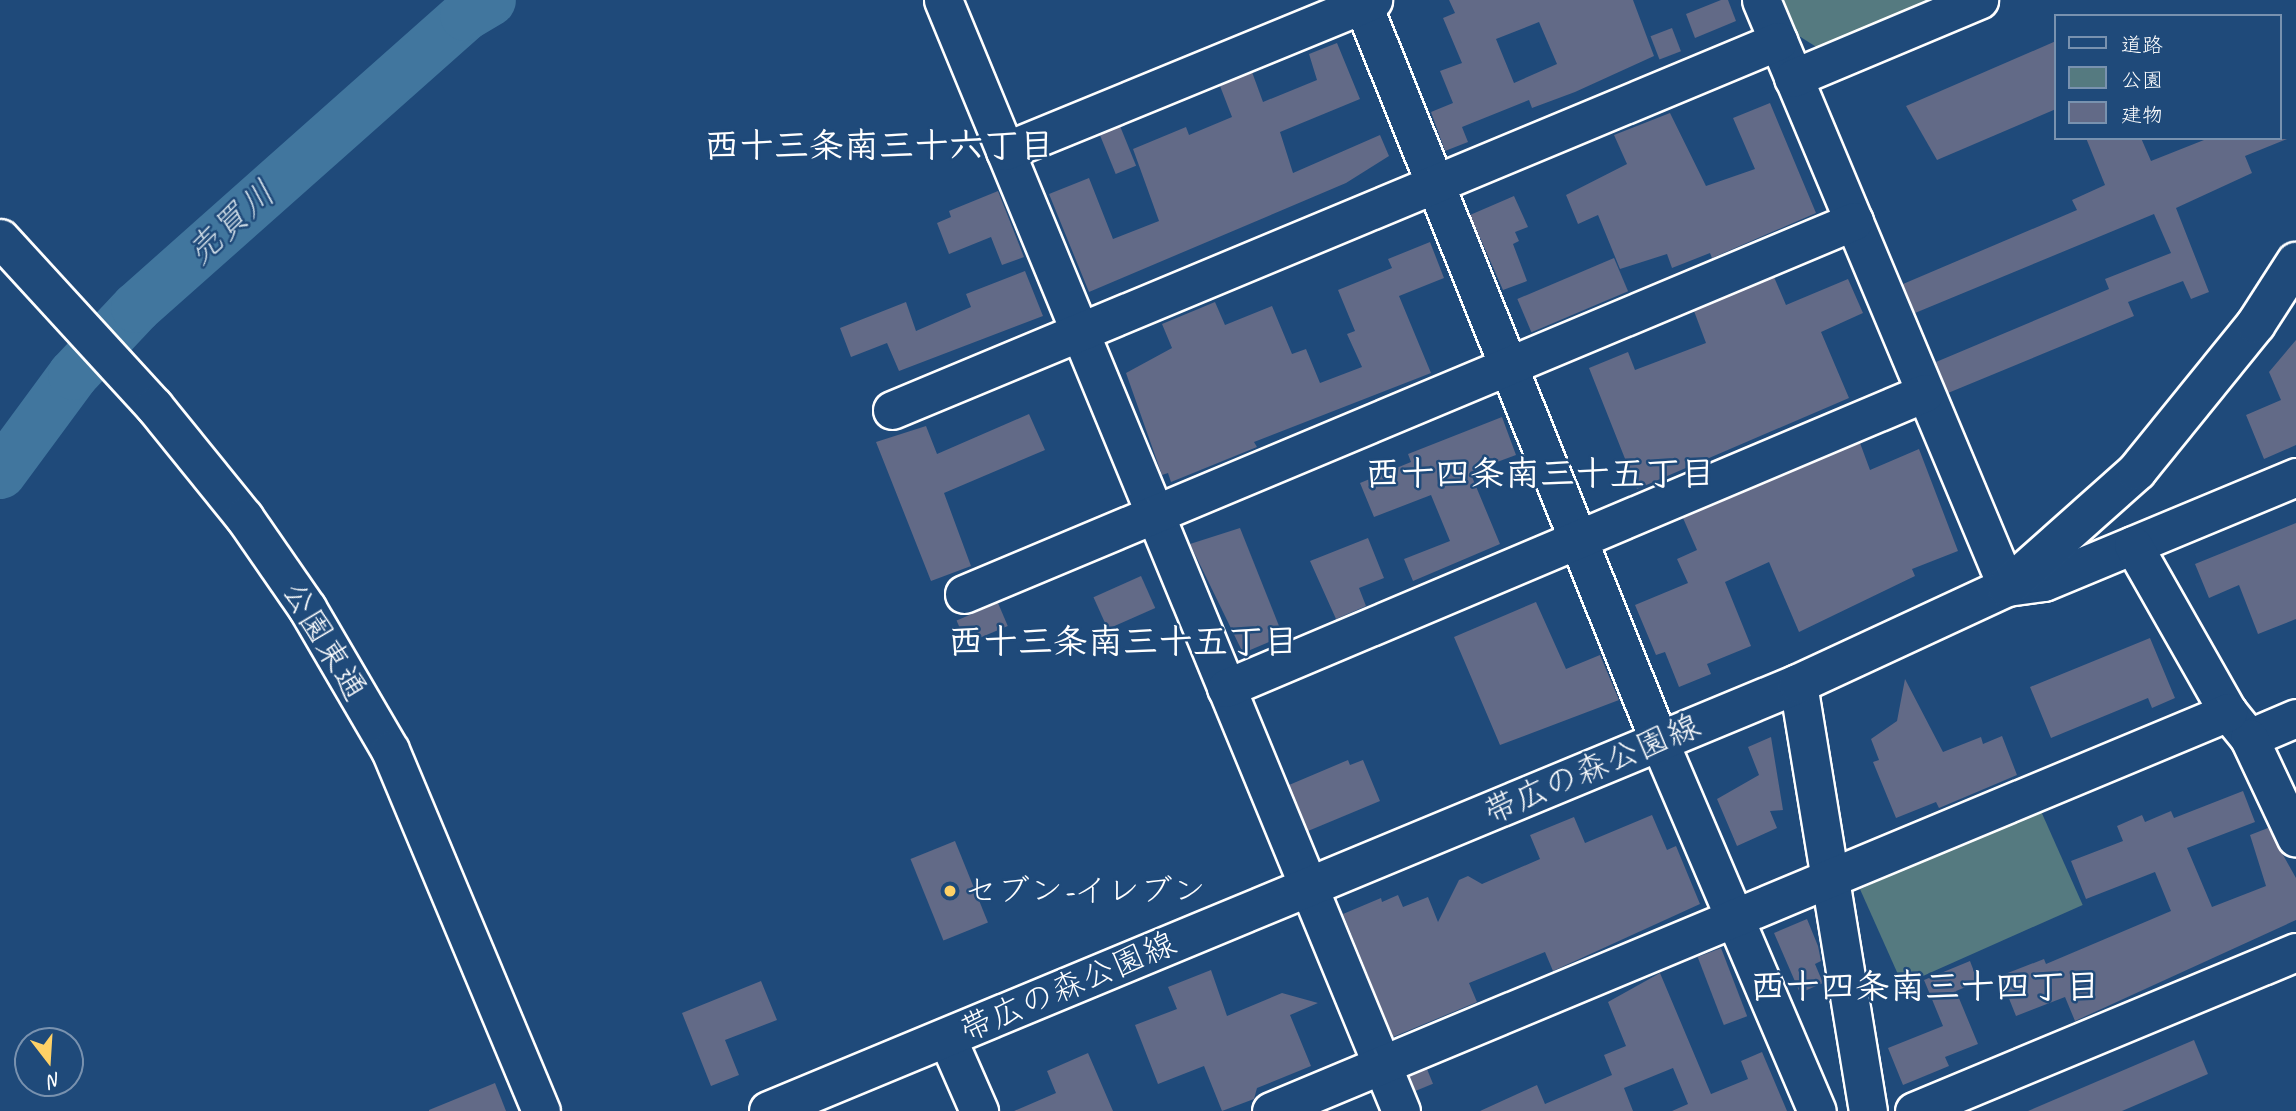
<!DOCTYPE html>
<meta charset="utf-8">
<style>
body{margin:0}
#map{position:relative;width:2296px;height:1111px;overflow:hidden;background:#1f4a7a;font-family:Caveat,"Klee One",sans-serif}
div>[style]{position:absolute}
.green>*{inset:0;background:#557a80;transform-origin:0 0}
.river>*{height:51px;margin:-25.5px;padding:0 25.5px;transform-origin:25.5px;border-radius:25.5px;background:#41769e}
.building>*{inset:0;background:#626a87;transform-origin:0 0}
.roads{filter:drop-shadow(2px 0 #fff) drop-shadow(-2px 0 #fff) drop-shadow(0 2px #fff) drop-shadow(0 -2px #fff)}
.minor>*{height:37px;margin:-18.5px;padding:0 18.5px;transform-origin:18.5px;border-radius:18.5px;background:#1f4a7a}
.major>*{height:38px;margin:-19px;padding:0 19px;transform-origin:19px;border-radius:19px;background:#1f4a7a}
.dots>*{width:19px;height:19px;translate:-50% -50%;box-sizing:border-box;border:4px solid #1f4a7a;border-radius:50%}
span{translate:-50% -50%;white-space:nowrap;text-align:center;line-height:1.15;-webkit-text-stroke:5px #1f4a7a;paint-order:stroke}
.street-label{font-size:33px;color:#fff}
.poi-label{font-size:33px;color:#fff}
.left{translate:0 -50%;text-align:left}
.neighbourhood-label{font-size:35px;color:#fff;font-weight:700}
.water-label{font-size:35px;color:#d0dde7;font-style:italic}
.legend{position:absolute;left:2054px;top:14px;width:228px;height:126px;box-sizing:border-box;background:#1f4a7a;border:2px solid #7992af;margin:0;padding:9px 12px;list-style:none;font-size:21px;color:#fff}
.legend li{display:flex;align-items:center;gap:14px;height:35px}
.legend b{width:35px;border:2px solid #7992af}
.north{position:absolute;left:14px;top:1027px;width:70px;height:70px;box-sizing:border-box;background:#1f4a7a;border:2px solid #7992af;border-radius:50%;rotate:163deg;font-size:19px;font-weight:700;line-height:28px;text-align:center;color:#fff}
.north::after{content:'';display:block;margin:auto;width:24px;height:32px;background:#ffd166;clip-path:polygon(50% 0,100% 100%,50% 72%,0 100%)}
</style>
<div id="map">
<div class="green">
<i style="clip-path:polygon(1784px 0,1931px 0,1818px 48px,1799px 36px)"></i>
<i style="left:2040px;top:809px;width:105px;height:197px;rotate:66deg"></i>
</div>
<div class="river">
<i style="left:0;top:473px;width:123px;rotate:-53.6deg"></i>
<i style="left:73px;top:374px;width:92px;rotate:-46.8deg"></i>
<i style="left:136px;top:307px;width:440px;rotate:-41.6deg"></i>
<i style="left:465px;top:15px;width:29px;rotate:-31deg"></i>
</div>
<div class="building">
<i style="clip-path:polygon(evenodd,1449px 0,1633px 0,1654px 56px,1575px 92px,1532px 108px,1529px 100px,1462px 127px,1468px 142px,1445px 151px,1431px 112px,1453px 103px,1440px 71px,1462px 63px,1443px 18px,1455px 13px,1449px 0,1539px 22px,1557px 64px,1514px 83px,1496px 39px,1539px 22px)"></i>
<i style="clip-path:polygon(1721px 0,1728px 0,1736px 21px,1695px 38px,1686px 14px)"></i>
<i style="left:1672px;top:28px;width:25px;height:23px;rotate:69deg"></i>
<i style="clip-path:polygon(2056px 41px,2056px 109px,1937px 160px,1906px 106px)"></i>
<i style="clip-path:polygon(1337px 43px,1360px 99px,1280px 132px,1293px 173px,1380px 135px,1389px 156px,1346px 183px,1089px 292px,1049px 194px,1089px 178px,1113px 239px,1159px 221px,1133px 149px,1186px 127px,1189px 135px,1232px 117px,1220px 86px,1252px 72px,1263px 102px,1317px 80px,1309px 54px)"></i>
<i style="clip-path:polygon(1770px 103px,1816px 213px,1712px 258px,1710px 253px,1672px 268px,1667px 254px,1620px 269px,1598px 215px,1578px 224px,1566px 195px,1627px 164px,1614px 135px,1670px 113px,1706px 186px,1755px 169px,1733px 118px)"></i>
<i style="left:1120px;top:126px;width:43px;height:22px;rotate:68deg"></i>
<i style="clip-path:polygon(2086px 138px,2141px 138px,2151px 161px,2209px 138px,2287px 139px,2245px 156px,2252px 173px,2176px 208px,2209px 292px,2191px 299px,2183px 281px,2128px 302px,2134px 316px,1948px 393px,1936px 362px,2109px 289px,2105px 279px,2171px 253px,2154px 214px,1915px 313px,1903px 284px,2077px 210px,2072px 200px,2105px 185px)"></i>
<i style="clip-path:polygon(998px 191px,1024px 257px,1002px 265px,991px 237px,949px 254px,937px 223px,951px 217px,949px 211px)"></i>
<i style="clip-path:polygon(1514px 196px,1528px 227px,1515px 232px,1519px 241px,1513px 244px,1527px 281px,1503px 290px,1470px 215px)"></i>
<i style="clip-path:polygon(1430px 242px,1444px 278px,1399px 296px,1431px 373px,1254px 442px,1257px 447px,1171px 482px,1168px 473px,1162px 475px,1126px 373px,1172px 348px,1162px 324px,1215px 302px,1225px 325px,1272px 306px,1292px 354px,1306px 349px,1320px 383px,1362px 367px,1347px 334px,1355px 331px,1338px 290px,1392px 268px,1388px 259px)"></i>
<i style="left:1614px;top:258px;width:36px;height:105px;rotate:67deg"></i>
<i style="clip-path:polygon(1025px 271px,1043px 316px,899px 371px,887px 343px,851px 357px,840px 328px,906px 302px,916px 331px,971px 307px,966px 294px)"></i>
<i style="clip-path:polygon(1774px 277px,1786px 305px,1848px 279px,1863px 313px,1821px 332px,1849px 398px,1637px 489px,1589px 368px,1628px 352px,1635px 370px,1706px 343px,1694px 311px)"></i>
<i style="clip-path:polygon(2296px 340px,2296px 445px,2264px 459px,2246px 415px,2281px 400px,2269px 372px)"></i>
<i style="clip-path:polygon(1029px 414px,1045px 450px,944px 493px,971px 566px,931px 581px,876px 442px,926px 426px,937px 454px)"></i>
<i style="clip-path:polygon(1502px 417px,1516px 455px,1470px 472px,1500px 544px,1413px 581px,1404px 559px,1450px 541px,1431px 495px,1374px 517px,1360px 483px,1411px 462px,1408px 454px)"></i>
<i style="clip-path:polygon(1860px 443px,1870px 470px,1919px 449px,1958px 551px,1912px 569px,1915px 576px,1799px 632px,1769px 562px,1725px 582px,1751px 646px,1707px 664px,1711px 674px,1679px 687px,1665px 652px,1656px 655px,1635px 605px,1688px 583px,1677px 559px,1697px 550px,1683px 518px)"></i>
<i style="clip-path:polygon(2296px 523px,2296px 619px,2258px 634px,2239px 585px,2209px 598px,2195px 564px)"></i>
<i style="clip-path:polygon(1240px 528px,1283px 636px,1243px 653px,1190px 544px)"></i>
<i style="clip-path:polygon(1368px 538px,1384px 578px,1359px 588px,1366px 606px,1336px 619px,1310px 561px)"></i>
<i style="left:1141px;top:576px;width:35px;height:52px;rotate:66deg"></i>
<i style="clip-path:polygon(1536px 602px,1566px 669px,1600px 655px,1619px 700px,1500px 745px,1454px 637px)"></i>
<i style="left:998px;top:603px;width:25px;height:45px;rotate:67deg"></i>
<i style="clip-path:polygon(2150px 638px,2175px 698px,2152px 708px,2148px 698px,2051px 738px,2030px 687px)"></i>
<i style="clip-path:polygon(1905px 679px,1943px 752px,1981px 737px,1983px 744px,2002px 736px,2017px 775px,1939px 808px,1936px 802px,1896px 818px,1873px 762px,1879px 760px,1871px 739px,1897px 721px)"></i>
<i style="clip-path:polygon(1771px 737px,1783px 810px,1770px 811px,1777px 828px,1737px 846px,1717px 799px,1759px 775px,1748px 747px)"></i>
<i style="clip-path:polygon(1348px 760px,1350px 765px,1363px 760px,1380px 801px,1308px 831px,1289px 785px)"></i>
<i style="clip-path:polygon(2243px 791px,2255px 822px,2187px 848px,2212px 907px,2266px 886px,2250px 835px,2268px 828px,2296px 878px,2296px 920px,2075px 1021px,2065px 997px,2016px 1016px,2000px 976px,2044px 959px,2046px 964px,2171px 911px,2155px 872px,2086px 899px,2071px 861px,2123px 841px,2117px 826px,2142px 815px,2145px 822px,2171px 811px,2174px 818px)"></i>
<i style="clip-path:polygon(1652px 815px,1667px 850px,1676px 846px,1700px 904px,1553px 971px,1545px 952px,1469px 983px,1477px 1002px,1393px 1037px,1343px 914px,1381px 898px,1382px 902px,1398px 895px,1403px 907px,1428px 897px,1438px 922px,1459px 880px,1468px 876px,1482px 884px,1540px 859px,1530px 835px,1574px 817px,1585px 843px)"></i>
<i style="left:955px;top:841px;width:88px;height:48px;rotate:68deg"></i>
<i style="clip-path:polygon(1807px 919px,1818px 946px,1821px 961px,1815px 964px,1823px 983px,1800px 993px,1774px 933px)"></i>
<i style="left:1721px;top:948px;width:73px;height:25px;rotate:69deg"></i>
<i style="clip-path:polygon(1970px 961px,1978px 982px,1956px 991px,1978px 1044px,1945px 1057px,1949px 1066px,1903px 1085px,1888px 1048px,1943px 1026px,1924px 980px)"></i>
<i style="clip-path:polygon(1211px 970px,1227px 1016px,1282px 993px,1318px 1003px,1290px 1015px,1311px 1066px,1257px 1088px,1254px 1099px,1222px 1111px,1204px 1066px,1158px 1084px,1135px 1025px,1177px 1009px,1168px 987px)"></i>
<i style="clip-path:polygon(1660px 973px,1711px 1094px,1748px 1079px,1741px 1061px,1762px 1052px,1787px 1111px,1672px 1111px,1688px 1104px,1673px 1068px,1624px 1088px,1633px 1111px,1480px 1111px,1537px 1085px,1545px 1104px,1612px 1075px,1604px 1055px,1626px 1046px,1608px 1002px)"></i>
<i style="clip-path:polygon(761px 981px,777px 1020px,725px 1040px,739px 1075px,711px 1086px,682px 1013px)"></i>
<i style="clip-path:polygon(2194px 1040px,2208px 1074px,2122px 1111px,2028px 1111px)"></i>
<i style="clip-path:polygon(1088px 1053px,1113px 1111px,1014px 1111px,1056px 1093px,1047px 1071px)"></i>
<i style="left:1427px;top:1069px;width:16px;height:19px;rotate:68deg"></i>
<i style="clip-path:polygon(495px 1083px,506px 1111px,429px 1111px,429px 1110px)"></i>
</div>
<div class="roads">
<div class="minor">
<i style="left:943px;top:0;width:1202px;rotate:67.6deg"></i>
<i style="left:1361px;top:0;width:799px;rotate:68.09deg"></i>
<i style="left:1659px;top:741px;width:402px;rotate:66.9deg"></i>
<i style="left:1761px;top:0;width:636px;rotate:67.26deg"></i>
<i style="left:2007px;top:587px;width:37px;rotate:-8deg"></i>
<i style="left:2044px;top:582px;width:273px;rotate:-22.6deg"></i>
<i style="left:1793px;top:78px;width:202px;rotate:-22.8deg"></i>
<i style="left:1005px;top:151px;width:398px;rotate:-22.3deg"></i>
<i style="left:0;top:238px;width:228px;rotate:47.5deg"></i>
<i style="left:154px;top:406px;width:143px;rotate:51deg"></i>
<i style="left:244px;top:517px;width:111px;rotate:55.3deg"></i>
<i style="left:307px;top:608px;width:164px;rotate:59.7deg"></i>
<i style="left:390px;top:750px;width:391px;rotate:67.3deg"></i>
<i style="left:892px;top:410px;width:960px;rotate:-22.61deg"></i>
<i style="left:2133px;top:545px;width:192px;rotate:60.4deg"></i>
<i style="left:2228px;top:712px;width:33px;rotate:51deg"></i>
<i style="left:964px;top:594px;width:965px;rotate:-22.74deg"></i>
<i style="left:1798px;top:684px;width:433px;rotate:80.7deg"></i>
<i style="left:1226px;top:688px;width:758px;rotate:-22.91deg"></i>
<i style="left:2296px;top:718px;width:51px;rotate:156.9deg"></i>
<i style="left:2249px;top:738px;width:110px;rotate:64.8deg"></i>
<i style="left:947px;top:1038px;width:80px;rotate:66.3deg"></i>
<i style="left:1271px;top:1111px;width:1037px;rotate:-22.63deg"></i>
<i style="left:1914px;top:1111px;width:414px;rotate:-22.6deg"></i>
</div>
<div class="major">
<i style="left:769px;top:1111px;width:1114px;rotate:-22.54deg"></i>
<i style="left:1798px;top:684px;width:230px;rotate:-24.9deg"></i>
<i style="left:2007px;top:587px;width:174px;rotate:-41.7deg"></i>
<i style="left:2137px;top:471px;width:189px;rotate:-51deg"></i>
<i style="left:2256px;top:324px;width:74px;rotate:-57.2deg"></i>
</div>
</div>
<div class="dots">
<i style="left:950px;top:891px;background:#ffd166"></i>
</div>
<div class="street-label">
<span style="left:324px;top:641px;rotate:59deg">公園東通</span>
<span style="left:1592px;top:769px;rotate:-23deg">帯広の森公園線</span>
<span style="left:1068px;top:987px;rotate:-23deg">帯広の森公園線</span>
</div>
<div class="poi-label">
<span class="left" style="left:964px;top:891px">セブン-イレブン</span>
</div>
<div class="neighbourhood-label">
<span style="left:879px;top:146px">西十三条南三十六丁目</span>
<span style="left:1540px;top:474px">西十四条南三十五丁目</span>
<span style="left:1123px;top:642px">西十三条南三十五丁目</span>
<span style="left:1925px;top:987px">西十四条南三十四丁目</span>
</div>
<div class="water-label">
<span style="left:231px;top:223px;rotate:-42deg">売買川</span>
</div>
<ul class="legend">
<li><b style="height:9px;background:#1f4a7a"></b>道路</li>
<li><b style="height:19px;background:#557a80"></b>公園</li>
<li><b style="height:19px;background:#626a87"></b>建物</li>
</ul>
<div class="north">N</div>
</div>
